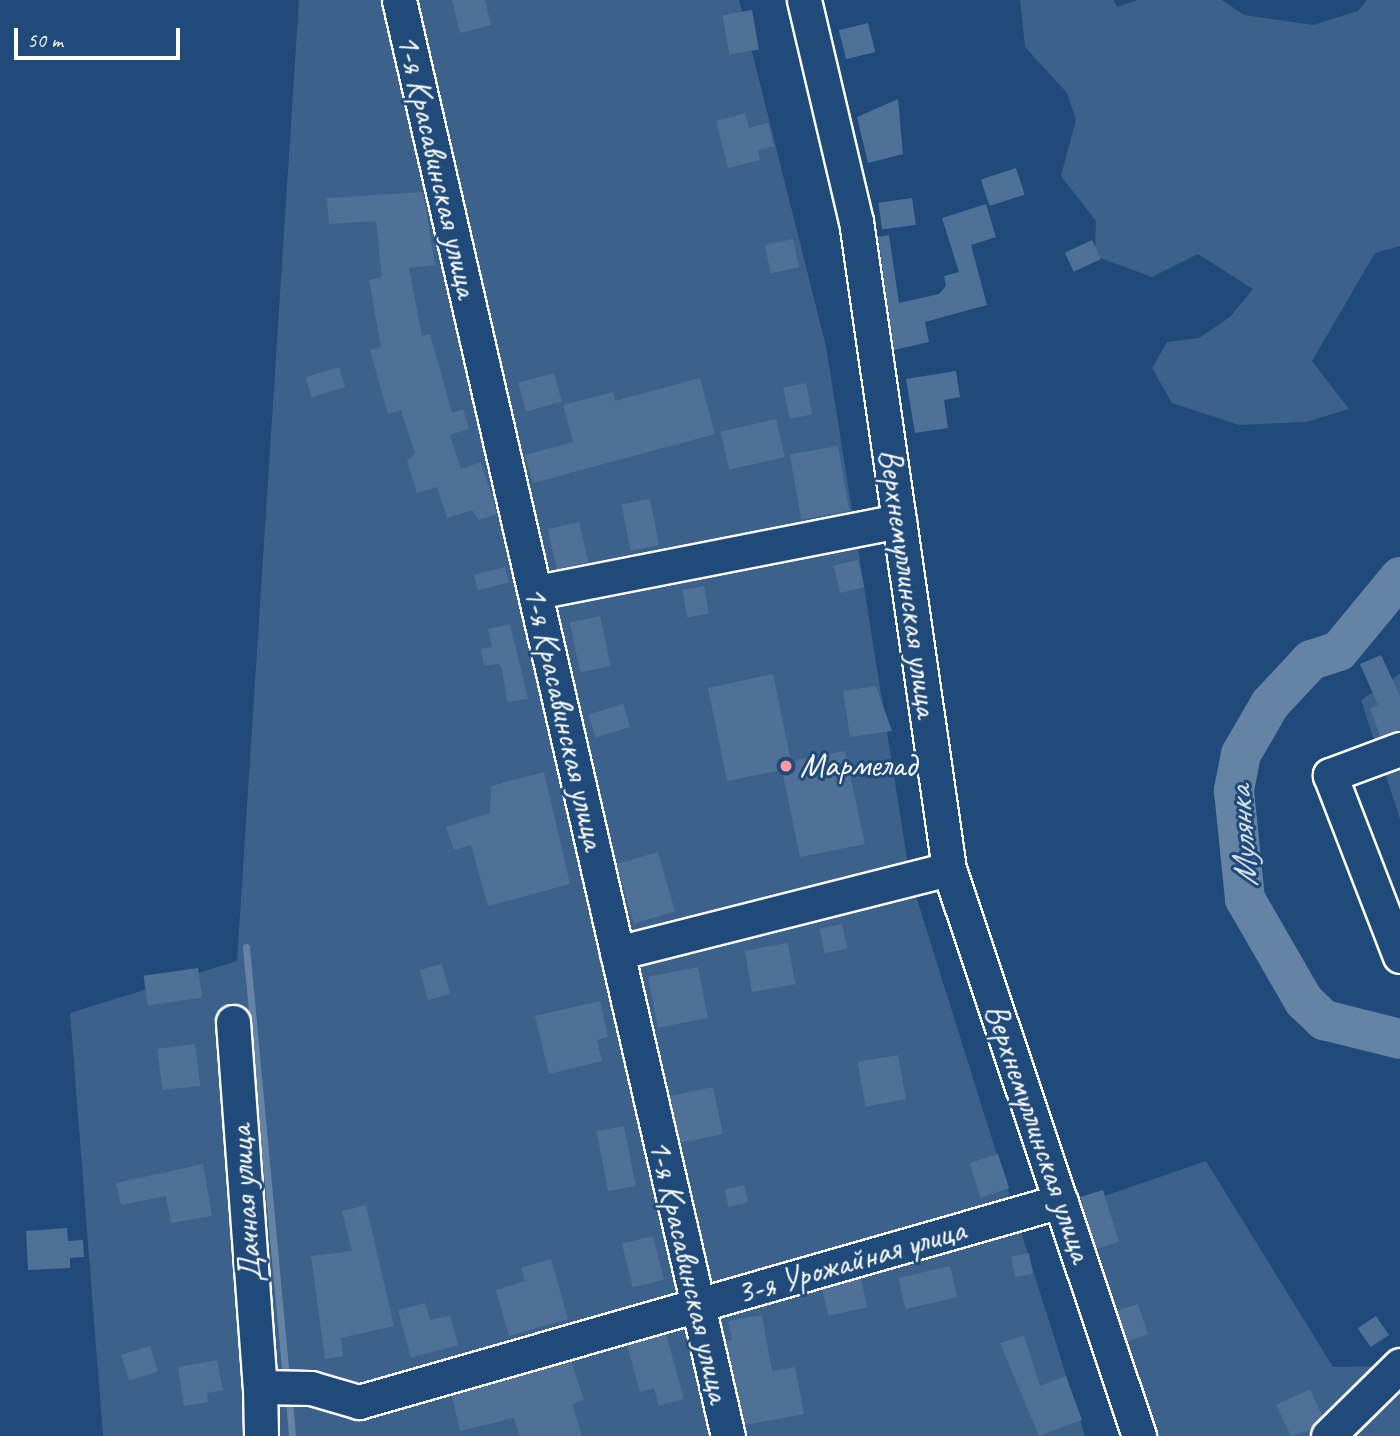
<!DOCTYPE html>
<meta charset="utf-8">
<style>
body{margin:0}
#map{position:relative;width:1400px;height:1436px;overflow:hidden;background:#1f4a7a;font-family:Caveat,sans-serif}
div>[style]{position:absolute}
.green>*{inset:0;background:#3c618b}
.stream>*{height:7px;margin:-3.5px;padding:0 3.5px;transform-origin:3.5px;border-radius:3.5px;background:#6583a4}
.river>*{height:40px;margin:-20px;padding:0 20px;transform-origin:20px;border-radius:20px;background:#6583a4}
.building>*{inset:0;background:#507197;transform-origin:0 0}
.roads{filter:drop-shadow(2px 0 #fff) drop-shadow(-2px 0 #fff) drop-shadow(0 2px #fff) drop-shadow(0 -2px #fff)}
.minor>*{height:33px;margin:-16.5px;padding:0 16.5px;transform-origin:16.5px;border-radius:16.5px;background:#1f4a7a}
.dots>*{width:19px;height:19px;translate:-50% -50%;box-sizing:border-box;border:4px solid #1f4a7a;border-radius:50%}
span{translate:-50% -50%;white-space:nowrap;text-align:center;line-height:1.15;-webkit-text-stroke:6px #1f4a7a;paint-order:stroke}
.street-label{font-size:33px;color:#fff}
.poi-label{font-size:33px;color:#fff}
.left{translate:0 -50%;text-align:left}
.water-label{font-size:35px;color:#d8e0e8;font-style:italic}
.scale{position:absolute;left:14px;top:28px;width:166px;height:32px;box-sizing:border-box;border:4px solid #fff;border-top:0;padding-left:9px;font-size:21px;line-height:24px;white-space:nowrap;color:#fff;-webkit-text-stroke:5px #1f4a7a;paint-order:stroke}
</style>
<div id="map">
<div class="green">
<i style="clip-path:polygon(299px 0,739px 0,826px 346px,910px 877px,1085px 1436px,103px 1436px,70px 1013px,237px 961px)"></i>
<i style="clip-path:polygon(1020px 0,1114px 0,1117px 7px,1138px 0,1222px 0,1244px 15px,1313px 25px,1358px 11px,1367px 0,1400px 0,1400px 246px,1375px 253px,1312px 361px,1349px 409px,1306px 422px,1239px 425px,1172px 403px,1152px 368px,1167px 342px,1199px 338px,1230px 317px,1253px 289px,1198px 254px,1152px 277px,1095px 256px,1096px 221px,1061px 176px,1076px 120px,1067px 93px,1025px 47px)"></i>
<i style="clip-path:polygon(1400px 674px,1400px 819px,1361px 700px)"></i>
<i style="clip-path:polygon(1206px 1161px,1333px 1367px,1400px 1366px,1400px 1436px,1153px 1436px,1084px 1203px)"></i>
</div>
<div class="stream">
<i style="left:246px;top:947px;width:435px;rotate:84.7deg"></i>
<i style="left:289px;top:1401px;width:35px;rotate:85deg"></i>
</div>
<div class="river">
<i style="left:1400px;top:577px;width:96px;rotate:129.5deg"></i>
<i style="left:1339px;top:651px;width:29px;rotate:162deg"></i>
<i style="left:1311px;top:660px;width:60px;rotate:133deg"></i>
<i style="left:1270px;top:704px;width:58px;rotate:120.1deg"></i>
<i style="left:1241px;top:754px;width:38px;rotate:101deg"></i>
<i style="left:1234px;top:791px;width:109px;rotate:84.2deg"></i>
<i style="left:1245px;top:899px;width:118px;rotate:60deg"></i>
<i style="left:1304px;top:1001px;width:28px;rotate:44deg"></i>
<i style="left:1324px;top:1020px;width:78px;rotate:14deg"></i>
</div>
<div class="building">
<i style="clip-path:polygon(452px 0,485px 0,491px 25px,460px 33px)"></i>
<i style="left:752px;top:10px;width:40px;height:30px;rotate:80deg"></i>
<i style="left:868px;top:23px;width:30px;height:30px;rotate:76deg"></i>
<i style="clip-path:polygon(898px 99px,903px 154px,868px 163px,857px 117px)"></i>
<i style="clip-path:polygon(745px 113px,749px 128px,768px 123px,774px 146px,758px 150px,760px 160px,728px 168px,716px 121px)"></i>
<i style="left:1016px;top:168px;width:28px;height:37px;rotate:72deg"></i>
<i style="clip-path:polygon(423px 192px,435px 265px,409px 268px,422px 336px,430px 334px,452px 413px,463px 409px,469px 429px,450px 435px,461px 469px,481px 462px,495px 506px,497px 514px,479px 520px,472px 510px,447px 518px,437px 487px,417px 493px,407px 461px,415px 454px,401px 410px,388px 414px,370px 350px,381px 347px,369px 280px,382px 277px,376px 221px,329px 224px,327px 198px)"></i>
<i style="left:912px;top:198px;width:27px;height:34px;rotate:82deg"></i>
<i style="clip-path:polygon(986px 204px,996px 237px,971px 245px,987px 305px,925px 322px,929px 342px,894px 350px,878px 237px,889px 235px,899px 303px,939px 294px,946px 286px,944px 276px,959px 272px,942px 218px)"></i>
<i style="left:793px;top:239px;width:29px;height:29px;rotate:78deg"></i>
<i style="left:1092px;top:240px;width:21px;height:30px;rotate:65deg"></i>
<i style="left:339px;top:367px;width:21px;height:35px;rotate:73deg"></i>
<i style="clip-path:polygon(956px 371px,960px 397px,944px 400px,948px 428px,915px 433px,906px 379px)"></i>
<i style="left:554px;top:373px;width:30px;height:37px;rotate:75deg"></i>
<i style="clip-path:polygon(700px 378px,715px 434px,533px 483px,525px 455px,573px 442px,563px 405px,613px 392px,615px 401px)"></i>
<i style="left:806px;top:383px;width:32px;height:23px;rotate:79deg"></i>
<i style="left:776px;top:419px;width:39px;height:57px;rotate:77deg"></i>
<i style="left:838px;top:446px;width:66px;height:49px;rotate:80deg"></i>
<i style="left:650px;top:499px;width:47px;height:29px;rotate:79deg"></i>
<i style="left:579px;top:522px;width:41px;height:32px;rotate:77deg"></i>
<i style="left:858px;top:560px;width:28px;height:25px;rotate:77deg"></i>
<i style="left:505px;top:567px;width:16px;height:32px;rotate:76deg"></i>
<i style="left:704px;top:586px;width:28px;height:22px;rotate:80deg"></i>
<i style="left:600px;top:616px;width:51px;height:31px;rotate:78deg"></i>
<i style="clip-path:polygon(510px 624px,528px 699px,507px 702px,502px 669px,498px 664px,484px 666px,481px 649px,492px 647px,488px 629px)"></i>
<i style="clip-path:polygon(1381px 655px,1400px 696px,1400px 730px,1380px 736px,1370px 708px,1378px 705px,1360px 664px)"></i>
<i style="clip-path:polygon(773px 674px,791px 761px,845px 751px,865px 844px,800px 857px,782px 770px,727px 781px,708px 688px)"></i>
<i style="clip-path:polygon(876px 686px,892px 731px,850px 737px,843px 691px)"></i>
<i style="left:623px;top:704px;width:24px;height:36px;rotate:73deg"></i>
<i style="clip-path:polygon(544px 772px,570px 884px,488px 906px,471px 845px,454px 850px,446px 827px,490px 813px,491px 786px)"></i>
<i style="left:658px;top:852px;width:62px;height:43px;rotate:74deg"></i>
<i style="left:842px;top:924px;width:25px;height:23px;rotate:78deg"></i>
<i style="left:788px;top:943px;width:42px;height:44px;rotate:80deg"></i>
<i style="left:442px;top:964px;width:31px;height:23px;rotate:75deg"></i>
<i style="left:698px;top:967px;width:52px;height:51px;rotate:79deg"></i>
<i style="left:198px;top:968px;width:30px;height:55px;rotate:82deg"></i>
<i style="clip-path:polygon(600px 1001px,608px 1037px,597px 1040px,602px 1061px,549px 1074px,535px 1016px)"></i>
<i style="left:195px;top:1044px;width:42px;height:38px;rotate:83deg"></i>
<i style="left:898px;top:1055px;width:45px;height:41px;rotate:80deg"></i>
<i style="left:713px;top:1087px;width:48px;height:44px;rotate:78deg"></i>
<i style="left:624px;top:1126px;width:61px;height:28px;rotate:79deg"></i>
<i style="left:998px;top:1154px;width:36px;height:30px;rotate:72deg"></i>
<i style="clip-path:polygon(203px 1164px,212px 1216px,171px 1223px,166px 1196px,121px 1205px,116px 1183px)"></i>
<i style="left:744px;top:1185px;width:18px;height:20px;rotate:77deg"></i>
<i style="left:1103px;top:1190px;width:54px;height:24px;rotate:73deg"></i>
<i style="clip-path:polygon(366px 1205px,394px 1326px,341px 1338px,343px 1356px,325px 1359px,311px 1256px,352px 1251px,342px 1211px)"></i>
<i style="clip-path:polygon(67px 1228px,68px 1241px,83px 1240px,84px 1257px,70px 1258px,70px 1268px,28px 1270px,26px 1231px)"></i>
<i style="left:653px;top:1236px;width:45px;height:32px;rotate:76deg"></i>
<i style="left:1029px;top:1253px;width:21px;height:18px;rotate:79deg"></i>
<i style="clip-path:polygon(551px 1259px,568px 1319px,509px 1336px,496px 1290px,525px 1281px,521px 1268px)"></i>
<i style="left:950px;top:1266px;width:32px;height:53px;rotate:77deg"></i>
<i style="left:861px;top:1278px;width:30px;height:40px;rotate:78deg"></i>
<i style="clip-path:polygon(425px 1303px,430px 1320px,450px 1315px,458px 1345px,411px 1358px,398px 1310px)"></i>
<i style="left:1138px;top:1304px;width:32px;height:22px;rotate:72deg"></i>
<i style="clip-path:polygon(762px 1315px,772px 1371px,795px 1367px,804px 1414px,745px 1425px,726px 1341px,732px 1340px,728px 1321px)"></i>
<i style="left:1376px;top:1316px;width:23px;height:22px;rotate:56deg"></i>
<i style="clip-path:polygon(666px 1334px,684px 1399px,659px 1406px,654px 1388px,640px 1392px,627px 1345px)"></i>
<i style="clip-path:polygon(1024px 1336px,1040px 1386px,1066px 1376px,1082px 1420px,1039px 1436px,1000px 1343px)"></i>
<i style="left:150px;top:1346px;width:27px;height:30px;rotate:73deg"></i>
<i style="clip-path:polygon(217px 1360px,223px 1390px,207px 1393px,208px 1402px,184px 1406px,178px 1367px)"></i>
<i style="clip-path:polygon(571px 1361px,584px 1400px,572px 1404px,582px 1436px,520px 1436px,514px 1418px,460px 1431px,452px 1396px)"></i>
<i style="clip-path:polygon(1310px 1389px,1322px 1415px,1310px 1430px,1291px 1436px,1276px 1405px)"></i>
</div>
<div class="roads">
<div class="minor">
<i style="left:399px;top:0;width:1473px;rotate:77.1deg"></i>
<i style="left:804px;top:0;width:227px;rotate:76.8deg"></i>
<i style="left:856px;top:221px;width:655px;rotate:81.83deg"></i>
<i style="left:949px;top:869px;width:598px;rotate:71.47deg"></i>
<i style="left:537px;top:592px;width:369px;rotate:-11.1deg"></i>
<i style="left:1400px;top:749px;width:75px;rotate:159.6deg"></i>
<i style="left:1330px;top:775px;width:194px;rotate:68.9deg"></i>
<i style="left:617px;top:953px;width:342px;rotate:-14.2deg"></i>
<i style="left:233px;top:1022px;width:366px;rotate:85.8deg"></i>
<i style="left:260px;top:1387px;width:51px;rotate:1.1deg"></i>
<i style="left:311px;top:1388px;width:50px;rotate:16.3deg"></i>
<i style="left:359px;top:1402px;width:730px;rotate:-15.98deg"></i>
<i style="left:260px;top:1387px;width:49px;rotate:88.8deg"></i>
<i style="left:1328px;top:1436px;width:101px;rotate:-44.6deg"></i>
</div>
</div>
<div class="dots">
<i style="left:786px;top:766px;background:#ff9aa2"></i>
</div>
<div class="street-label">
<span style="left:437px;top:166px;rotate:77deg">1-я Красавинская улица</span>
<span style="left:908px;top:583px;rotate:82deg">Верхнемуллинская улица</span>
<span style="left:564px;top:718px;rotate:77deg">1-я Красавинская улица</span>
<span style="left:1038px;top:1133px;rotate:71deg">Верхнемуллинская улица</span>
<span style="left:246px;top:1204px;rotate:-94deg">Дачная улица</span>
<span style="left:851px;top:1262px;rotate:-16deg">3-я Урожайная улица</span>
<span style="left:689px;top:1271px;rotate:77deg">1-я Красавинская улица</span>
</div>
<div class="poi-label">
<span class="left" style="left:800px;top:766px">Мармелад</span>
</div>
<div class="water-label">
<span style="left:1243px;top:837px;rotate:-94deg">Мулянка</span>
</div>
<div class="scale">50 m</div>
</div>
